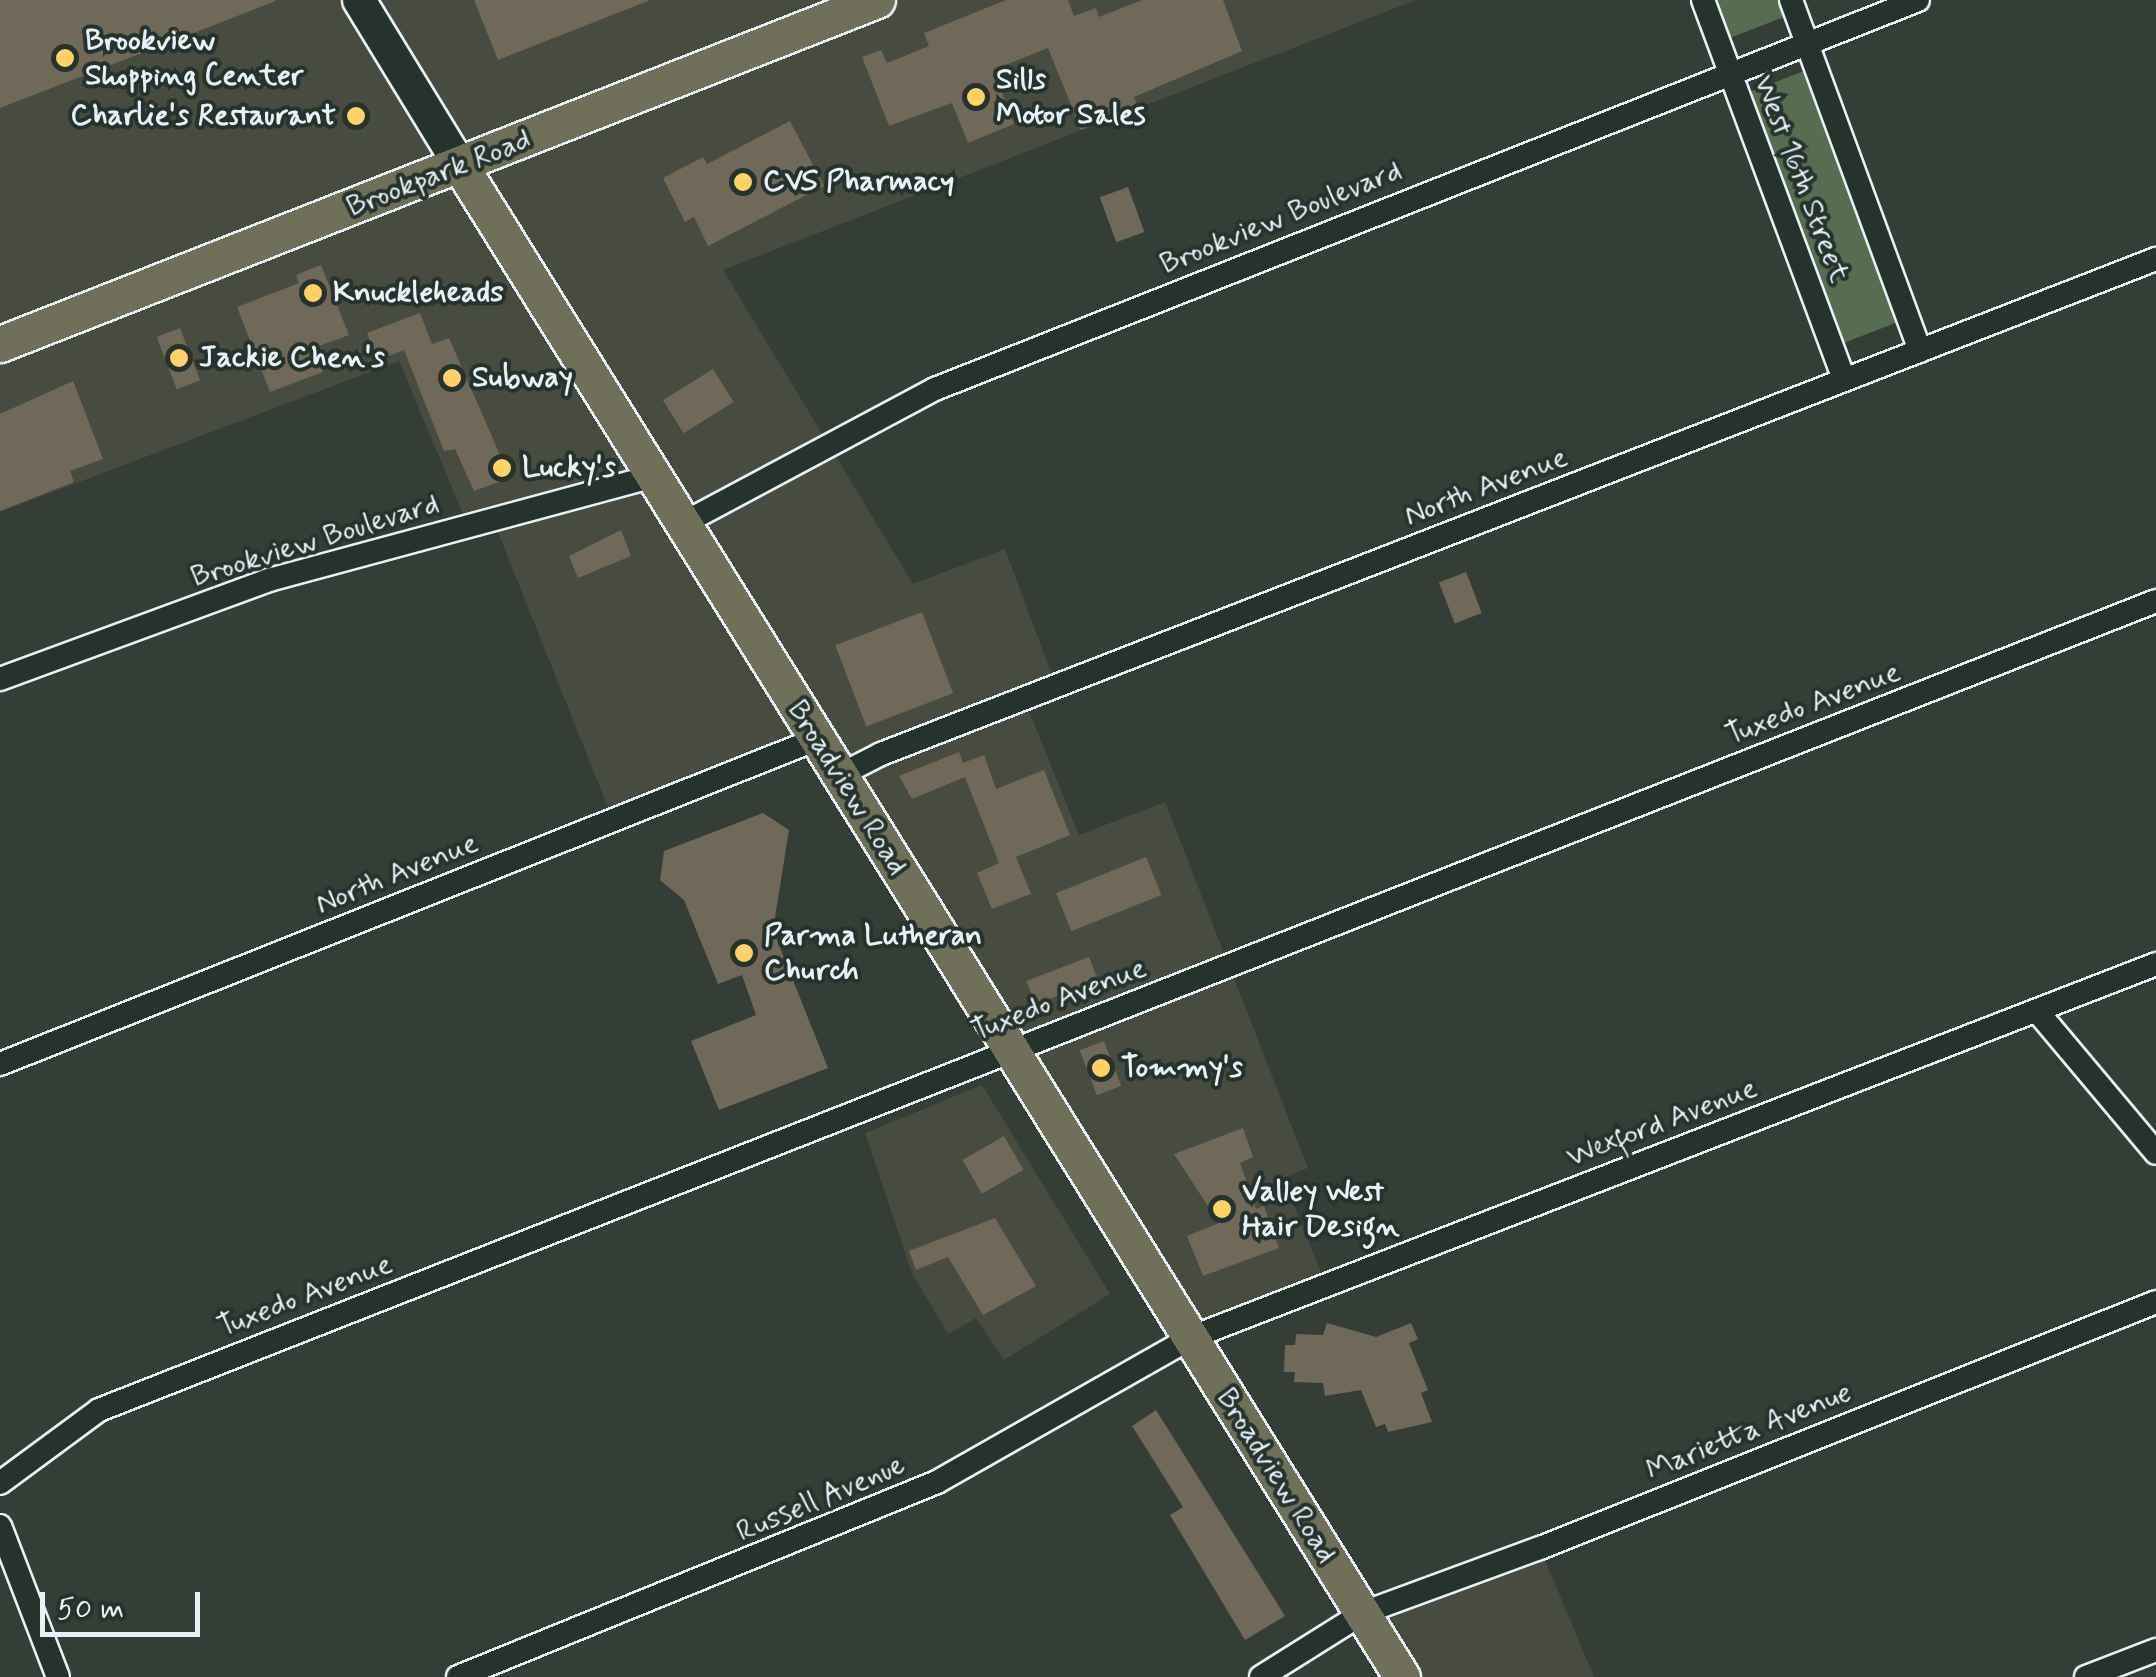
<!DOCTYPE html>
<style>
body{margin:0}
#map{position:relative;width:2156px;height:1677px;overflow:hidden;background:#353e36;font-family:Mynerve,sans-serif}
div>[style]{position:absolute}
.built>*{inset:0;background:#474b40}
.green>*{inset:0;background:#566d51;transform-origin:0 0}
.building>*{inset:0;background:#706859;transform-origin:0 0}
.roads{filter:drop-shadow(2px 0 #e8f1f8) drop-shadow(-2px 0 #e8f1f8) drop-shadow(0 2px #e8f1f8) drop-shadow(0 -2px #e8f1f8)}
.street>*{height:22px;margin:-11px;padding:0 11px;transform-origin:11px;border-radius:11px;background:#26332d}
.secondary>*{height:32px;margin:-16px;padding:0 16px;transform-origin:16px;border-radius:16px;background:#26332d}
.primary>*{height:35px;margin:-17.5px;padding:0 17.5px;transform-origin:17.5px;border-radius:17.5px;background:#706f59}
.dots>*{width:28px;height:28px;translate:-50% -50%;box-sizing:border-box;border:5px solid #26332d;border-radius:50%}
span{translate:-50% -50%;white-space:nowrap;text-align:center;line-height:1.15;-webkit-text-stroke:8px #26332d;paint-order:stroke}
.poi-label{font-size:30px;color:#e8f1f8;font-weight:700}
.left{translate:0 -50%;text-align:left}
.right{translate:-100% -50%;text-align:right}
.street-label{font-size:30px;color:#e8f1f8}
.scale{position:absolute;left:40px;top:1592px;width:160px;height:45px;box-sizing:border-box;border:5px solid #e8f1f8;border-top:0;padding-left:12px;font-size:30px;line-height:35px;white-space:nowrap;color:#e8f1f8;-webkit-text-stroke:8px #26332d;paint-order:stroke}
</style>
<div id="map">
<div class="built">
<i style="clip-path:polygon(0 0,1416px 0,723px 270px,913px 584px,1005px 549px,1056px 686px,1024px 699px,1079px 835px,1165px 802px,1308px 1168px,1283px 1178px,1326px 1285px,1190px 1338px,817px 739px,613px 820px,493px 520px,468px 526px,399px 361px,0 512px)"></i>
<i style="clip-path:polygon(982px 1085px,1110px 1294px,1004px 1360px,976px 1318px,948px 1334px,912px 1273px,865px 1133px)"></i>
<i style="clip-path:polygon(1540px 1548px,1594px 1677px,1402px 1677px,1363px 1613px)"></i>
</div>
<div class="green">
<i style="clip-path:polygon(1712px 0,1778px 0,1784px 17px,1727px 39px)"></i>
<i style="left:1804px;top:71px;width:268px;height:60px;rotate:69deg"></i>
</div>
<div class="building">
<i style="clip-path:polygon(0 0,275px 0,276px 1px,0 108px)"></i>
<i style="clip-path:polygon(474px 0,648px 0,648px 1px,498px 60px)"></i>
<i style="clip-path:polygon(1006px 0,1068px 0,1074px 16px,1096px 8px,1099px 17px,1142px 0,1223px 0,1242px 51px,1134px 97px,1138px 107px,1081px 130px,1048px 48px,993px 70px,1014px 124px,968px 143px,952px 103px,889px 126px,862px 57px,881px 50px,887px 63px,929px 46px,924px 33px)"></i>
<i style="clip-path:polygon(790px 121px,824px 186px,708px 246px,694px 217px,685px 222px,663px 178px,703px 157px,707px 164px)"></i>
<i style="left:1128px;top:187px;width:48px;height:30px;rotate:70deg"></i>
<i style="clip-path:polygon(321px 265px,349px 335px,314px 348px,323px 372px,270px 392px,237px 307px,299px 283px,296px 275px)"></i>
<i style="clip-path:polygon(420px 313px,432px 344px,449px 338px,510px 478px,474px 491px,455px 449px,444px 451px,404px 350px,378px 360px,367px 333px)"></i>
<i style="left:180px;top:328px;width:56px;height:25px;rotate:69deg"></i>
<i style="left:713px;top:369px;width:39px;height:59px;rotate:58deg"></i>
<i style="clip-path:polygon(73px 381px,103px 459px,70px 471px,74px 482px,0 511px,0 414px)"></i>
<i style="clip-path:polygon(621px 530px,631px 556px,578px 578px,569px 556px)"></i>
<i style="left:1466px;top:572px;width:44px;height:29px;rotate:69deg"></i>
<i style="left:922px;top:612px;width:87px;height:93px;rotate:69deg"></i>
<i style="clip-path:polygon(959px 752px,963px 763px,984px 755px,996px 789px,1044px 770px,1070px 835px,1016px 857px,1031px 894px,992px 909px,977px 873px,999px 863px,965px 777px,912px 799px,899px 776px)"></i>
<i style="clip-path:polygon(763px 813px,789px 830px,773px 930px,828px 1068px,719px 1110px,691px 1041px,756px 1015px,742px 975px,718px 984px,684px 900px,660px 880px,664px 851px)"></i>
<i style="left:1146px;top:857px;width:41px;height:97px;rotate:68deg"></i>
<i style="left:1089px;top:957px;width:25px;height:67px;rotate:69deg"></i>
<i style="left:1104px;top:1041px;width:48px;height:26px;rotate:69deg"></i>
<i style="clip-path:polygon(1243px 1128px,1253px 1157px,1240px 1163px,1256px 1209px,1264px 1206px,1279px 1248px,1203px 1276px,1187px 1236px,1219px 1223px,1174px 1154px)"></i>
<i style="left:1004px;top:1136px;width:39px;height:48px;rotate:60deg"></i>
<i style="clip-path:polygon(995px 1218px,1036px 1286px,983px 1315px,948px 1257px,916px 1270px,909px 1251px)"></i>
<i style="clip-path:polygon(1327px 1323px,1376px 1337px,1411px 1323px,1418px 1339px,1409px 1343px,1428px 1390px,1421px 1393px,1432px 1422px,1388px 1432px,1385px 1424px,1376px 1427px,1361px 1390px,1325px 1396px,1323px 1383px,1294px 1382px,1295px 1372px,1284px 1372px,1285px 1345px,1295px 1345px,1296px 1334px,1323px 1335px)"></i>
<i style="clip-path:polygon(1156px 1410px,1285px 1616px,1245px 1640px,1170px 1515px,1183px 1507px,1132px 1426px)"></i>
</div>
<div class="roads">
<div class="street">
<i style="left:1703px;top:0;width:404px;rotate:69.6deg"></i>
<i style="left:1791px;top:0;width:374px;rotate:69.8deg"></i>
<i style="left:682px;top:524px;width:287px;rotate:-28.1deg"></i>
<i style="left:935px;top:389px;width:1057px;rotate:-21.59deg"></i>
<i style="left:0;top:679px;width:287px;rotate:-20.2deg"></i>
<i style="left:269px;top:580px;width:397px;rotate:-15.1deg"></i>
<i style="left:840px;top:775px;width:46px;rotate:-27.1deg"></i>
<i style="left:881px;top:754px;width:1368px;rotate:-21.22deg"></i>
<i style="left:2037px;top:1011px;width:185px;rotate:50deg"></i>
<i style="left:0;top:1064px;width:879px;rotate:-21.69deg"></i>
<i style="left:0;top:1483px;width:123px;rotate:-36.4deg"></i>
<i style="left:99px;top:1410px;width:2210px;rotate:-21.47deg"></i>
<i style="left:0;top:1526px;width:162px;rotate:69deg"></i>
<i style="left:458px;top:1677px;width:517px;rotate:-22.15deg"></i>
<i style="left:937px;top:1482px;width:291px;rotate:-29.6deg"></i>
<i style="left:1190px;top:1338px;width:1036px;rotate:-21.16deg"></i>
<i style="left:1261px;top:1677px;width:120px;rotate:-32.1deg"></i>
<i style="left:1363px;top:1613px;width:189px;rotate:-20.2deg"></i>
<i style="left:1540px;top:1548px;width:663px;rotate:-21.77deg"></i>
<i style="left:2086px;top:1677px;width:75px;rotate:-21.1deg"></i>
</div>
<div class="secondary">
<i style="left:359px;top:0;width:196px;rotate:58.6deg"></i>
</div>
<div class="primary">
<i style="left:461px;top:167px;width:1779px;rotate:58.07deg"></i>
<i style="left:0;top:344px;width:942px;rotate:-21.42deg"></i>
</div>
</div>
<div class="dots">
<i style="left:65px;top:58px;background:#ffd166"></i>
<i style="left:976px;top:97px;background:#ffd166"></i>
<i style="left:356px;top:116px;background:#ffd166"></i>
<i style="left:743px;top:182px;background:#ffd166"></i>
<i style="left:313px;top:293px;background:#ffd166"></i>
<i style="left:179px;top:358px;background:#ffd166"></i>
<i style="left:452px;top:378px;background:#ffd166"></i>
<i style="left:502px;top:468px;background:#ffd166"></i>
<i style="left:744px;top:953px;background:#ffd166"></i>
<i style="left:1101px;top:1068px;background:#ffd166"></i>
<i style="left:1222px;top:1209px;background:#ffd166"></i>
</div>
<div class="poi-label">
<span class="left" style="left:85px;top:58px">Brookview<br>Shopping Center</span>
<span class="left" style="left:996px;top:97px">Sills<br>Motor Sales</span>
<span class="right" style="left:336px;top:116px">Charlie's Restaurant</span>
<span class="left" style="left:763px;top:182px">CVS Pharmacy</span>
<span class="left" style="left:333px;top:293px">Knuckleheads</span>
<span class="left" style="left:199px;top:358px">Jackie Chen's</span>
<span class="left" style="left:472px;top:378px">Subway</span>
<span class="left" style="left:522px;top:468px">Lucky's</span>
<span class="left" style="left:764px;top:953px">Parma Lutheran<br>Church</span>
<span class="left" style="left:1121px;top:1068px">Tommy's</span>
<span class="left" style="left:1242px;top:1209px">Valley West<br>Hair Design</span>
</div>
<div class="street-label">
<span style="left:439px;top:174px;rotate:-21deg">Brookpark Road</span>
<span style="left:1801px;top:179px;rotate:69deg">West 16th Street</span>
<span style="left:1281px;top:218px;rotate:-22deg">Brookview Boulevard</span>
<span style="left:1486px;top:487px;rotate:-21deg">North Avenue</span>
<span style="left:315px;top:541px;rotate:-17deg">Brookview Boulevard</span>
<span style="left:1813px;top:704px;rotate:-21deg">Tuxedo Avenue</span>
<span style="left:847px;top:788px;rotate:58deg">Broadview Road</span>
<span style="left:397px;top:874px;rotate:-22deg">North Avenue</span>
<span style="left:1059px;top:1000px;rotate:-21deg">Tuxedo Avenue</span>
<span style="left:1662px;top:1123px;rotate:-21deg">Wexford Avenue</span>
<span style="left:305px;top:1296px;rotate:-21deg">Tuxedo Avenue</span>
<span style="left:1749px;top:1432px;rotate:-22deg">Marietta Avenue</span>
<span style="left:1276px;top:1476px;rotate:58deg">Broadview Road</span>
<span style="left:821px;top:1499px;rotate:-23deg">Russell Avenue</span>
</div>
<div class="scale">50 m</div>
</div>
